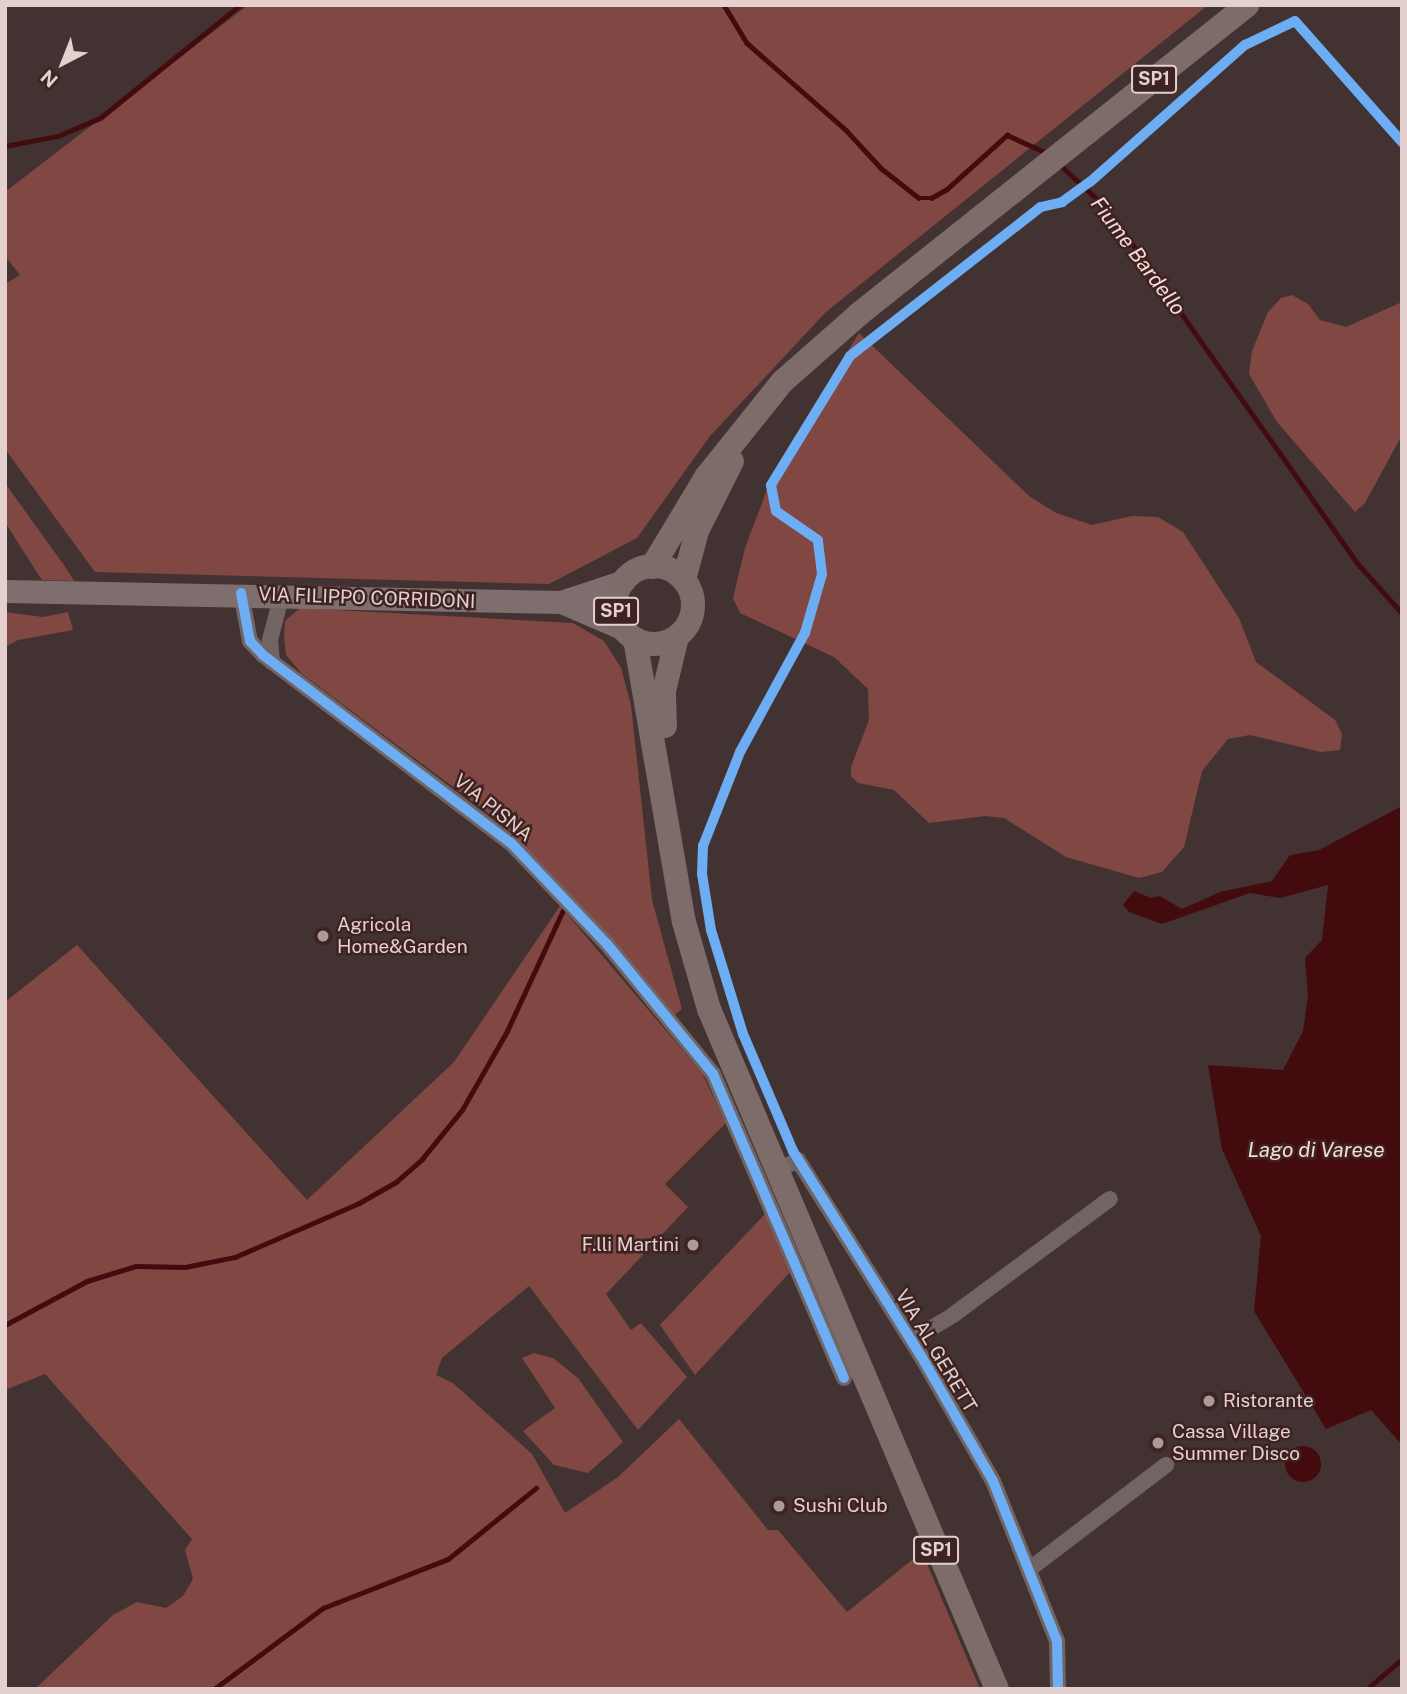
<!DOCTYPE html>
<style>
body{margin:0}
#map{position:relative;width:1407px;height:1694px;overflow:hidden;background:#423332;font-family:"Public Sans",sans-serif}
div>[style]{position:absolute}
.green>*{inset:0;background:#804743}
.water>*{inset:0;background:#430b0d}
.round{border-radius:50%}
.stream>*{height:4.5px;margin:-2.25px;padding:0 2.25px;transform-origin:2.25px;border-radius:2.25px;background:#430b0d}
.street>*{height:16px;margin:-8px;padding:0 8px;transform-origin:8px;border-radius:8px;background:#726463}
.secondary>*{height:23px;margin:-11.5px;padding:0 11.5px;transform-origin:11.5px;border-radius:11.5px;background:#7e6e6e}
.primary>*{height:24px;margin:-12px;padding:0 12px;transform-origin:12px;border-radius:12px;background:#7e6c6b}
.primary>.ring{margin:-12px;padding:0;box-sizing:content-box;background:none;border:24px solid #7e6c6b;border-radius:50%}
.cycleway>*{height:10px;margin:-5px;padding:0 5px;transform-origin:5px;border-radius:5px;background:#6dadf4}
.dots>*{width:19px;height:19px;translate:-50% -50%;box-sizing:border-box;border:4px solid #3e2321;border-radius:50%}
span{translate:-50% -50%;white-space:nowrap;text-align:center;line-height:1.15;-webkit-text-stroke:5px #3e2321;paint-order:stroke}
.shield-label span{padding:2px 5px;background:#3e2321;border:2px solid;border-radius:5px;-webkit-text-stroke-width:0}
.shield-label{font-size:18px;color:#e4d1cf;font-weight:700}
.street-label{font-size:19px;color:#e4d1cf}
.poi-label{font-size:19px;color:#e4d1cf}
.left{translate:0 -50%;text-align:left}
.right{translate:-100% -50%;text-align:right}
.water-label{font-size:21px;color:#f5dcd9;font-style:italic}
.frame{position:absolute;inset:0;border:7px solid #e4d1cf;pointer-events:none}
.north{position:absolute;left:28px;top:28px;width:70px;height:70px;-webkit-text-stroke:5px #3e2321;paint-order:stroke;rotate:222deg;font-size:19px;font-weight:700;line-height:28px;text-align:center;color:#e4d1cf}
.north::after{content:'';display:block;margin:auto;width:24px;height:32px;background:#e4d1cf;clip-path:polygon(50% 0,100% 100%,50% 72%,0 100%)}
</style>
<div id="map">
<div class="green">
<i style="clip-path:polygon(248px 5px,1208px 5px,826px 312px,710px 436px,637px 538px,549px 584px,95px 572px,5px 449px,5px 284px,20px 275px,5px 256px,5px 192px)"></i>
<i style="clip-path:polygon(1292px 295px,1308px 304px,1320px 320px,1346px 327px,1402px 302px,1402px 435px,1365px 503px,1355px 512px,1277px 422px,1249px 374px,1252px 351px,1268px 312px,1281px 298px)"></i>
<i style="clip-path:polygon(859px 333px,1029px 496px,1056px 513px,1092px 525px,1132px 516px,1158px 517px,1183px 532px,1239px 618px,1256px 662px,1335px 720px,1342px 734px,1340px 750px,1321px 752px,1250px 735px,1228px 739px,1202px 771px,1184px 847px,1162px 872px,1139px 878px,1066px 857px,1004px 818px,985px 816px,929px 823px,894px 790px,858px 783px,851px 776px,851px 767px,869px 720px,868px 689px,834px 657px,740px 613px,733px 598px,745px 548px,774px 471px)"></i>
<i style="clip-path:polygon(5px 483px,66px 568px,74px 581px,42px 580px,34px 568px,5px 522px)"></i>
<i style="clip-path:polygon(300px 608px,573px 623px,604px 641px,621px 668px,631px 705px,652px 900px,682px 1009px,674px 1015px,504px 825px,302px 674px,286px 655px,284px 636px,285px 621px)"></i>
<i style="clip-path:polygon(5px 612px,43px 617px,68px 612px,73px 630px,18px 640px,5px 647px)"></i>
<i style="clip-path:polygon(560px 906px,702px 1073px,726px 1123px,665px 1184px,688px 1207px,606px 1294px,631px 1330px,641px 1323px,687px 1377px,638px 1430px,529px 1286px,442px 1358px,436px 1375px,453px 1383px,532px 1454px,565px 1513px,618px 1477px,679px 1419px,768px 1530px,778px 1530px,847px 1612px,922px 1552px,980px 1689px,35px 1689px,113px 1615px,137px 1602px,166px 1608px,183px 1596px,193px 1579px,185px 1550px,192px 1539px,45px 1374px,5px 1390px,5px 1002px,77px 945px,307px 1200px,454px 1062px)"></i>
<i style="clip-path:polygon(766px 1213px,792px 1270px,695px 1375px,660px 1325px)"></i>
<i style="clip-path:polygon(534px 1353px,553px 1358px,578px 1378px,623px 1442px,588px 1473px,554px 1465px,523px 1431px,555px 1408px,522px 1358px)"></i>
</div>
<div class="water">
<i style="clip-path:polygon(1402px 806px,1402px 1445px,1371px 1410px,1326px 1429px,1254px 1311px,1261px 1236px,1222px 1149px,1208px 1065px,1283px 1070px,1303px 1031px,1308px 995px,1305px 958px,1322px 940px,1328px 885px,1280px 898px,1250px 893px,1162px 924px,1129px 912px,1123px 905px,1134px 891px,1151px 898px,1160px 896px,1182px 909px,1220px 892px,1272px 881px,1290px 855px,1319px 850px)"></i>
<i class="round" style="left:1285px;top:1446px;width:36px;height:36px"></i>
</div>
<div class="stream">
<i style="left:724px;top:5px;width:44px;rotate:58.8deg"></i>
<i style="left:747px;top:43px;width:132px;rotate:41.3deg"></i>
<i style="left:846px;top:130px;width:52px;rotate:47.4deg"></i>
<i style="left:881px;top:168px;width:48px;rotate:38.3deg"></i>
<i style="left:919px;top:198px;width:12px"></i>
<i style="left:931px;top:198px;width:18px;rotate:-29deg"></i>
<i style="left:947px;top:189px;width:81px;rotate:-42deg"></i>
<i style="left:1007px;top:135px;width:44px;rotate:24.2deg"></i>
<i style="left:5px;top:146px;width:54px;rotate:-10.7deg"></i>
<i style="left:58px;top:136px;width:46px;rotate:-23.2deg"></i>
<i style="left:100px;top:118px;width:180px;rotate:-38.9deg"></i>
<i style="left:1059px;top:164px;width:65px;rotate:42.5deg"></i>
<i style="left:1107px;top:208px;width:438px;rotate:54.8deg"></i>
<i style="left:1360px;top:566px;width:63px;rotate:48.2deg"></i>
<i style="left:5px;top:1325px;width:93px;rotate:-28.2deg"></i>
<i style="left:87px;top:1281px;width:51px;rotate:-17deg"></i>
<i style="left:136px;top:1266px;width:49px;rotate:1.2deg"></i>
<i style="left:185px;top:1267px;width:51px;rotate:-11.3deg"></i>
<i style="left:235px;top:1257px;width:135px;rotate:-23.5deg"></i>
<i style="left:359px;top:1203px;width:43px;rotate:-29.6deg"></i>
<i style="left:396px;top:1182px;width:35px;rotate:-41deg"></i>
<i style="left:422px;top:1159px;width:63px;rotate:-50.8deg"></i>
<i style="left:462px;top:1110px;width:91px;rotate:-60.3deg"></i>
<i style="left:507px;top:1031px;width:136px;rotate:-65.1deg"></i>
<i style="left:214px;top:1689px;width:136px;rotate:-36.6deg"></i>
<i style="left:323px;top:1608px;width:134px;rotate:-21.4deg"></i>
<i style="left:448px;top:1559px;width:113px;rotate:-38.9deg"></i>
<i style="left:1367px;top:1689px;width:46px;rotate:-40.6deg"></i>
</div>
<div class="street">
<i style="left:241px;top:593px;width:49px;rotate:79.4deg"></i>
<i style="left:250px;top:641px;width:19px;rotate:47deg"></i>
<i style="left:263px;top:655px;width:311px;rotate:37.2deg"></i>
<i style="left:511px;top:843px;width:139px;rotate:46.5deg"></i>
<i style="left:607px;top:944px;width:168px;rotate:50.8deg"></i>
<i style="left:713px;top:1074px;width:331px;rotate:66.7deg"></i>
<i style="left:272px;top:662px;width:22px;rotate:-95deg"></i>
<i style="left:270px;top:640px;width:48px;rotate:-75.4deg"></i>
<i style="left:775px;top:1172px;width:26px;rotate:-28deg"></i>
<i style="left:798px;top:1160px;width:231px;rotate:57.9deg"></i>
<i style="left:921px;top:1356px;width:144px;rotate:60.1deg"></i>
<i style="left:993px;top:1481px;width:172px;rotate:68.2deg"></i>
<i style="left:1057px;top:1641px;width:48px;rotate:88.8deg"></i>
<i style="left:908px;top:1335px;width:17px;rotate:-10deg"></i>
<i style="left:925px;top:1332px;width:33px;rotate:-31deg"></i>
<i style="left:953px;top:1315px;width:195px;rotate:-36.5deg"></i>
<i style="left:1031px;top:1568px;width:170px;rotate:-37.3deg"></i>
</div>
<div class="secondary">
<i style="left:5px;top:591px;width:556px;rotate:1.13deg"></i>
<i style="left:561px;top:602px;width:66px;rotate:-18.4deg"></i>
<i style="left:561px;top:602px;width:66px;rotate:23.1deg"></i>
</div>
<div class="primary">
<i class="ring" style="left:615px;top:566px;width:54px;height:54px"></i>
<i style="left:652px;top:567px;width:105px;rotate:-59deg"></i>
<i style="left:706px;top:477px;width:122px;rotate:-51.3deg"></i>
<i style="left:782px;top:382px;width:103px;rotate:-41.4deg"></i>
<i style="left:859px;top:314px;width:496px;rotate:-38.5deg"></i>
<i style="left:684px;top:580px;width:51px;rotate:-75.1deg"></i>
<i style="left:697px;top:531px;width:78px;rotate:-63.4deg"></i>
<i style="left:635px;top:639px;width:287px;rotate:80.2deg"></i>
<i style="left:684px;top:922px;width:91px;rotate:74deg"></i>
<i style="left:709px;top:1009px;width:738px;rotate:67.05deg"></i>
<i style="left:665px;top:726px;width:35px;rotate:-92deg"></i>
<i style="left:664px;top:691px;width:56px;rotate:-76.5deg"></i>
</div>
<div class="cycleway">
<i style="left:241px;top:593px;width:49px;rotate:79.4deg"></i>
<i style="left:250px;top:641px;width:19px;rotate:47deg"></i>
<i style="left:263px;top:655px;width:311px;rotate:37.2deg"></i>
<i style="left:511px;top:843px;width:139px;rotate:46.5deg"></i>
<i style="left:607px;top:944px;width:168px;rotate:50.8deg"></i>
<i style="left:713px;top:1074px;width:331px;rotate:66.7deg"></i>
<i style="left:1058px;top:1689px;width:48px;rotate:-91.2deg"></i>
<i style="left:1057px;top:1641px;width:172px;rotate:-111.8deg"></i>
<i style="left:993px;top:1481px;width:144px;rotate:-119.9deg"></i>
<i style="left:921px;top:1356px;width:242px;rotate:-122deg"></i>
<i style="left:793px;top:1151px;width:127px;rotate:-113.1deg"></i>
<i style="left:743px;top:1034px;width:109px;rotate:-107.1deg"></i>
<i style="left:711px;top:930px;width:57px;rotate:-99.1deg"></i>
<i style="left:702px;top:874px;width:28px;rotate:-88deg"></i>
<i style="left:703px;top:846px;width:101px;rotate:-68.5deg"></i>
<i style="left:740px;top:752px;width:136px;rotate:-61.4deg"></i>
<i style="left:805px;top:633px;width:61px;rotate:-73.9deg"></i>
<i style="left:822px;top:574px;width:34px;rotate:-97deg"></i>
<i style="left:818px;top:540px;width:51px;rotate:-145.4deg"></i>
<i style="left:776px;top:511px;width:26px;rotate:-101deg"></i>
<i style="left:771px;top:485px;width:151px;rotate:-58.5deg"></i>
<i style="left:850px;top:356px;width:242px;rotate:-38deg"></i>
<i style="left:1041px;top:207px;width:22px;rotate:-13deg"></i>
<i style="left:1062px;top:202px;width:34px;rotate:-36deg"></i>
<i style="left:1090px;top:182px;width:207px;rotate:-41.5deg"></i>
<i style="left:1245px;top:45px;width:55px;rotate:-25.6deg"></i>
<i style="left:1295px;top:21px;width:162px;rotate:48.5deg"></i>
</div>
<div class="dots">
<i style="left:323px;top:936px;background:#ab9a98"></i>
<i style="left:693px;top:1245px;background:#ab9a98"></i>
<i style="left:1209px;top:1401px;background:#ab9a98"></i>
<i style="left:1158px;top:1443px;background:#ab9a98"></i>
<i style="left:779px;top:1506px;background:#ab9a98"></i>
</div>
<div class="shield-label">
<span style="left:1154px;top:79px">SP1</span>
<span style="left:616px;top:611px">SP1</span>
<span style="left:936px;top:1550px">SP1</span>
</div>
<div class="street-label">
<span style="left:367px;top:598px;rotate:2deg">VIA FILIPPO CORRIDONI</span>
<span style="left:493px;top:808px;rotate:39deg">VIA PISNA</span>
<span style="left:936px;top:1351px;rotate:59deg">VIA AL GERETT</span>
</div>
<div class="poi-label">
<span class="left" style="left:337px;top:936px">Agricola<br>Home&amp;Garden</span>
<span class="right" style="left:679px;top:1245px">F.lli Martini</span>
<span class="left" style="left:1223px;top:1401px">Ristorante</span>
<span class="left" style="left:1172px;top:1443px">Cassa Village<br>Summer Disco</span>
<span class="left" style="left:793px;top:1506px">Sushi Club</span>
</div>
<div class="water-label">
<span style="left:1138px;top:256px;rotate:53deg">Fiume Bardello</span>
<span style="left:1316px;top:1150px">Lago di Varese</span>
</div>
<div class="frame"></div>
<div class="north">N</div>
</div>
